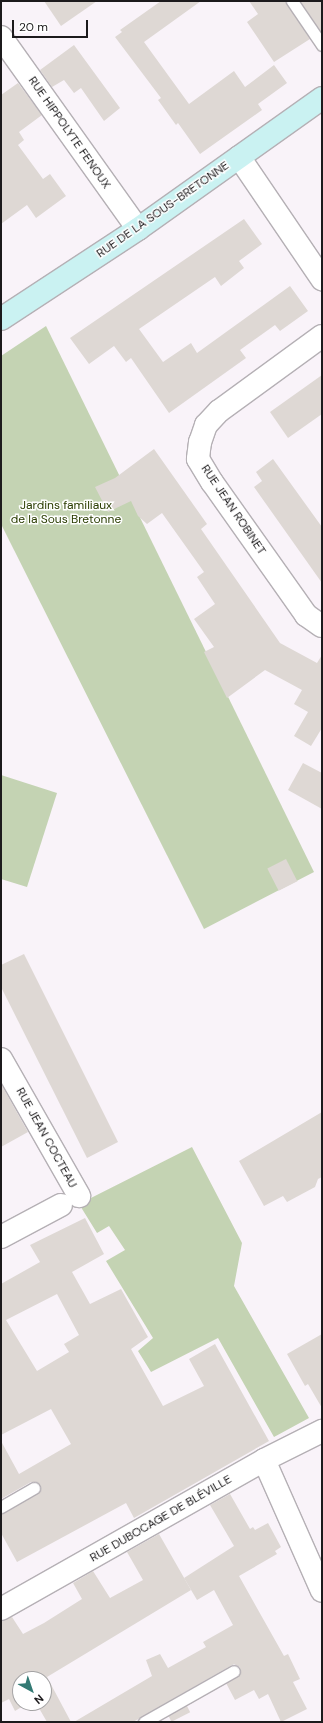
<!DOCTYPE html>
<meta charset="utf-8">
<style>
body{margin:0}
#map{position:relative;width:323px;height:1723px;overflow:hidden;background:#f9f3f9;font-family:"DM Sans",sans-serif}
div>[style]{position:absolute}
.green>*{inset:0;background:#c4d3b3}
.building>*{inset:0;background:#ded8d4;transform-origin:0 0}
.roads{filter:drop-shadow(1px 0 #b5b0b5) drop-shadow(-1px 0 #b5b0b5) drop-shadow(0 1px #b5b0b5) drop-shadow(0 -1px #b5b0b5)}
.lane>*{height:11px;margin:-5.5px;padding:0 5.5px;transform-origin:5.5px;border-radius:5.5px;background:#fff}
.street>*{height:22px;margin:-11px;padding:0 11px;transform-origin:11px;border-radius:11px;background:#fff}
.secondary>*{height:22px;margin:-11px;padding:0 11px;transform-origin:11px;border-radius:11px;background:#caf2f2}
span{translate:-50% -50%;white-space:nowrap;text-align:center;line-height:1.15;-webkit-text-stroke:3px #fff;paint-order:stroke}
.street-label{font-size:12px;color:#1c1a1c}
.park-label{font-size:12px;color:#2a3d02}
.frame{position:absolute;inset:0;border:2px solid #1c1a1c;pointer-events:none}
.north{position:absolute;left:12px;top:1671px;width:40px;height:40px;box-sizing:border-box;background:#fff;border:1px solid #a4a3a4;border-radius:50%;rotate:140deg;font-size:11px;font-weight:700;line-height:16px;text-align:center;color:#1c1a1c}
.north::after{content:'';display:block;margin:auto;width:14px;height:18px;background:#337a74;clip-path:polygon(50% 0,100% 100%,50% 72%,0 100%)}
.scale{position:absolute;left:12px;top:20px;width:76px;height:18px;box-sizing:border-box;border:2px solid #1c1a1c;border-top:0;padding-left:5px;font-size:12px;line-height:14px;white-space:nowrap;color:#1c1a1c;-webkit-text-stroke:3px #fff;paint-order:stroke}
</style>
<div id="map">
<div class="green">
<i style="clip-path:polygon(46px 326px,314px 872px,204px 929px,1px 524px,1px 356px)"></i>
<i style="clip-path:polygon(1px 775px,57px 793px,27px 887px,1px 879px)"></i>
<i style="clip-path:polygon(192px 1147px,242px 1243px,234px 1286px,309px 1418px,274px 1437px,218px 1338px,151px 1372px,138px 1351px,153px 1338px,106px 1261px,125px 1250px,109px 1226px,97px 1233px,79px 1204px)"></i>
</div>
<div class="building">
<i style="clip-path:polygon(44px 1px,97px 1px,61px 26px)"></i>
<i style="clip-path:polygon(161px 1px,201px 1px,144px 42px,189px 104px,234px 71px,245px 87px,274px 65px,287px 83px,258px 104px,262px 110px,200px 154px,178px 123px,176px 125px,158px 100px,161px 98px,115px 37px,122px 32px,120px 30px)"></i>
<i style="clip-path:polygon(249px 1px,285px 1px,310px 39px,274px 62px,247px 22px,258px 14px)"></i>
<i style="clip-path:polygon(300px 1px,322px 1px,322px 31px,321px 32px)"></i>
<i style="clip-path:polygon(74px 45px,120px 108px,104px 121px,81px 88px,74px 93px,64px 80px,52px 87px,40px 70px)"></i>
<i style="clip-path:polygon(18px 83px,42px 115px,19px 132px,24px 140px,18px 145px,43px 179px,50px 174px,66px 196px,36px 218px,27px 205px,1px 224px,1px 95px)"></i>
<i style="clip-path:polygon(244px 219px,262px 244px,239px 261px,244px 268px,221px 286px,215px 277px,139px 329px,163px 362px,191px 343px,197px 353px,290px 286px,308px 311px,280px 331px,275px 325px,240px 350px,246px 358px,169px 413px,131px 358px,126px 362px,114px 346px,89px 364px,70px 338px)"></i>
<i style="clip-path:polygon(322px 375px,322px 414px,288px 438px,270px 412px)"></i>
<i style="clip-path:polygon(154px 449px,207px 524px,201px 529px,280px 643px,317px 663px,322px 655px,322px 728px,311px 746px,294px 736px,308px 712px,294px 704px,302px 690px,265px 670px,227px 698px,204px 652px,214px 647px,194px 619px,215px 604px,197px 577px,204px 572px,162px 513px,147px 524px,138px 516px,131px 501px,108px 512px,95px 487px,115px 478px)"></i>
<i style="clip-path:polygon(273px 459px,322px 527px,322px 583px,254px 487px,262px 481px,256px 472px)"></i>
<i style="clip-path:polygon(303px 763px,322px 773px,322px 809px,288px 790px)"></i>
<i style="left:286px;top:859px;width:25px;height:21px;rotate:63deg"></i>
<i style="clip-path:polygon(24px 954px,118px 1142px,87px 1158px,1px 987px,1px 965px)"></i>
<i style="clip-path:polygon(1px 1084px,28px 1132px,1px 1147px)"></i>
<i style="clip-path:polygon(322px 1112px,322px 1177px,318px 1179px,315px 1187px,287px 1202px,283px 1196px,264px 1206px,239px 1161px)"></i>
<i style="clip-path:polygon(evenodd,85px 1218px,104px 1254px,72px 1272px,90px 1304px,121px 1289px,148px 1337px,131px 1349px,163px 1406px,204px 1386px,189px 1359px,215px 1344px,269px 1441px,134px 1518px,126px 1503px,17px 1562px,1px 1533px,1px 1514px,37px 1494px,41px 1488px,37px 1482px,31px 1482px,1px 1499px,1px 1441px,19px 1474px,71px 1444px,51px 1409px,1px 1435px,1px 1284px,40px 1262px,30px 1245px,85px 1218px,57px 1294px,79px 1335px,64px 1344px,69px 1352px,37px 1371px,6px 1320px,57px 1294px)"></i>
<i style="clip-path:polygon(322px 1334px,322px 1408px,308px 1384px,305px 1386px,287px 1354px)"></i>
<i style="clip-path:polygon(230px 1494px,250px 1529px,253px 1527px,255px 1530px,268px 1523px,281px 1547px,275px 1551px,277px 1554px,239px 1576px,284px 1656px,288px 1654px,300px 1679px,293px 1682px,307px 1709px,281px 1722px,268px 1694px,259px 1699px,254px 1690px,235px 1700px,226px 1683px,240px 1674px,240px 1667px,234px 1664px,133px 1722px,74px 1722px,152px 1676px,146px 1660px,160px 1654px,168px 1668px,206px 1647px,203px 1642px,233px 1625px,214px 1590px,197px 1600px,184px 1578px,234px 1546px,210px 1505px)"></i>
<i style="clip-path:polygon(159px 1534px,191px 1590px,47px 1677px,71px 1722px,47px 1722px,36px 1703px,44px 1703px,44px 1679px,20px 1679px,20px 1703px,28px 1703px,15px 1711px,9px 1699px,1px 1703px,1px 1621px,12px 1617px,23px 1634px,44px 1623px,82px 1599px,73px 1583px,93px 1571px,110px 1598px,143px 1580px,127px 1552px)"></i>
<i style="left:187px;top:1706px;width:7px;height:21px;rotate:63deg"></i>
</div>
<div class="roads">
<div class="lane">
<i style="left:292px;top:1px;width:53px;rotate:55.7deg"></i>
<i style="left:1px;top:1507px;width:38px;rotate:-30deg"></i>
<i style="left:144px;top:1722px;width:103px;rotate:-29.5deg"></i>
</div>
<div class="street">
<i style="left:1px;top:37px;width:236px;rotate:54.5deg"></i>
<i style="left:239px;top:157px;width:148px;rotate:55.8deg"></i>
<i style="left:322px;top:336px;width:127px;rotate:143.9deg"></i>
<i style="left:219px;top:411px;width:19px;rotate:133deg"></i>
<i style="left:206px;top:425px;width:18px;rotate:109deg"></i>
<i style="left:200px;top:442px;width:17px;rotate:97deg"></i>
<i style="left:198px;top:459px;width:27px;rotate:59deg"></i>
<i style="left:212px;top:482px;width:163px;rotate:54.7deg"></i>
<i style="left:306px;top:615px;width:19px;rotate:35deg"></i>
<i style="left:1px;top:1059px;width:158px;rotate:60.3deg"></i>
<i style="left:1px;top:1237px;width:68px;rotate:-28.1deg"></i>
<i style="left:264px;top:1460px;width:143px;rotate:66.1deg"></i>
<i style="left:1px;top:1609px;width:302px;rotate:-29.5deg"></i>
<i style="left:264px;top:1460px;width:65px;rotate:-26.6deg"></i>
</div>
<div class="secondary">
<i style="left:1px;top:319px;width:164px;rotate:-33.3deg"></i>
<i style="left:138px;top:229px;width:226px;rotate:-35.4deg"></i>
</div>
</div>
<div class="street-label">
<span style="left:69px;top:133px;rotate:55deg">RUE HIPPOLYTE FENOUX</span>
<span style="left:163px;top:210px;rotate:-35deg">RUE DE LA SOUS-BRETONNE</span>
<span style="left:233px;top:510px;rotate:56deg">RUE JEAN ROBINET</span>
<span style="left:46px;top:1138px;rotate:61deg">RUE JEAN COCTEAU</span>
<span style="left:161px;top:1519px;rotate:-30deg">RUE DUBOCAGE DE BLÉVILLE</span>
</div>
<div class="park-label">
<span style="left:66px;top:513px">Jardins familiaux<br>de la Sous Bretonne</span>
</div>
<div class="frame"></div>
<div class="north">N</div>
<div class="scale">20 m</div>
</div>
